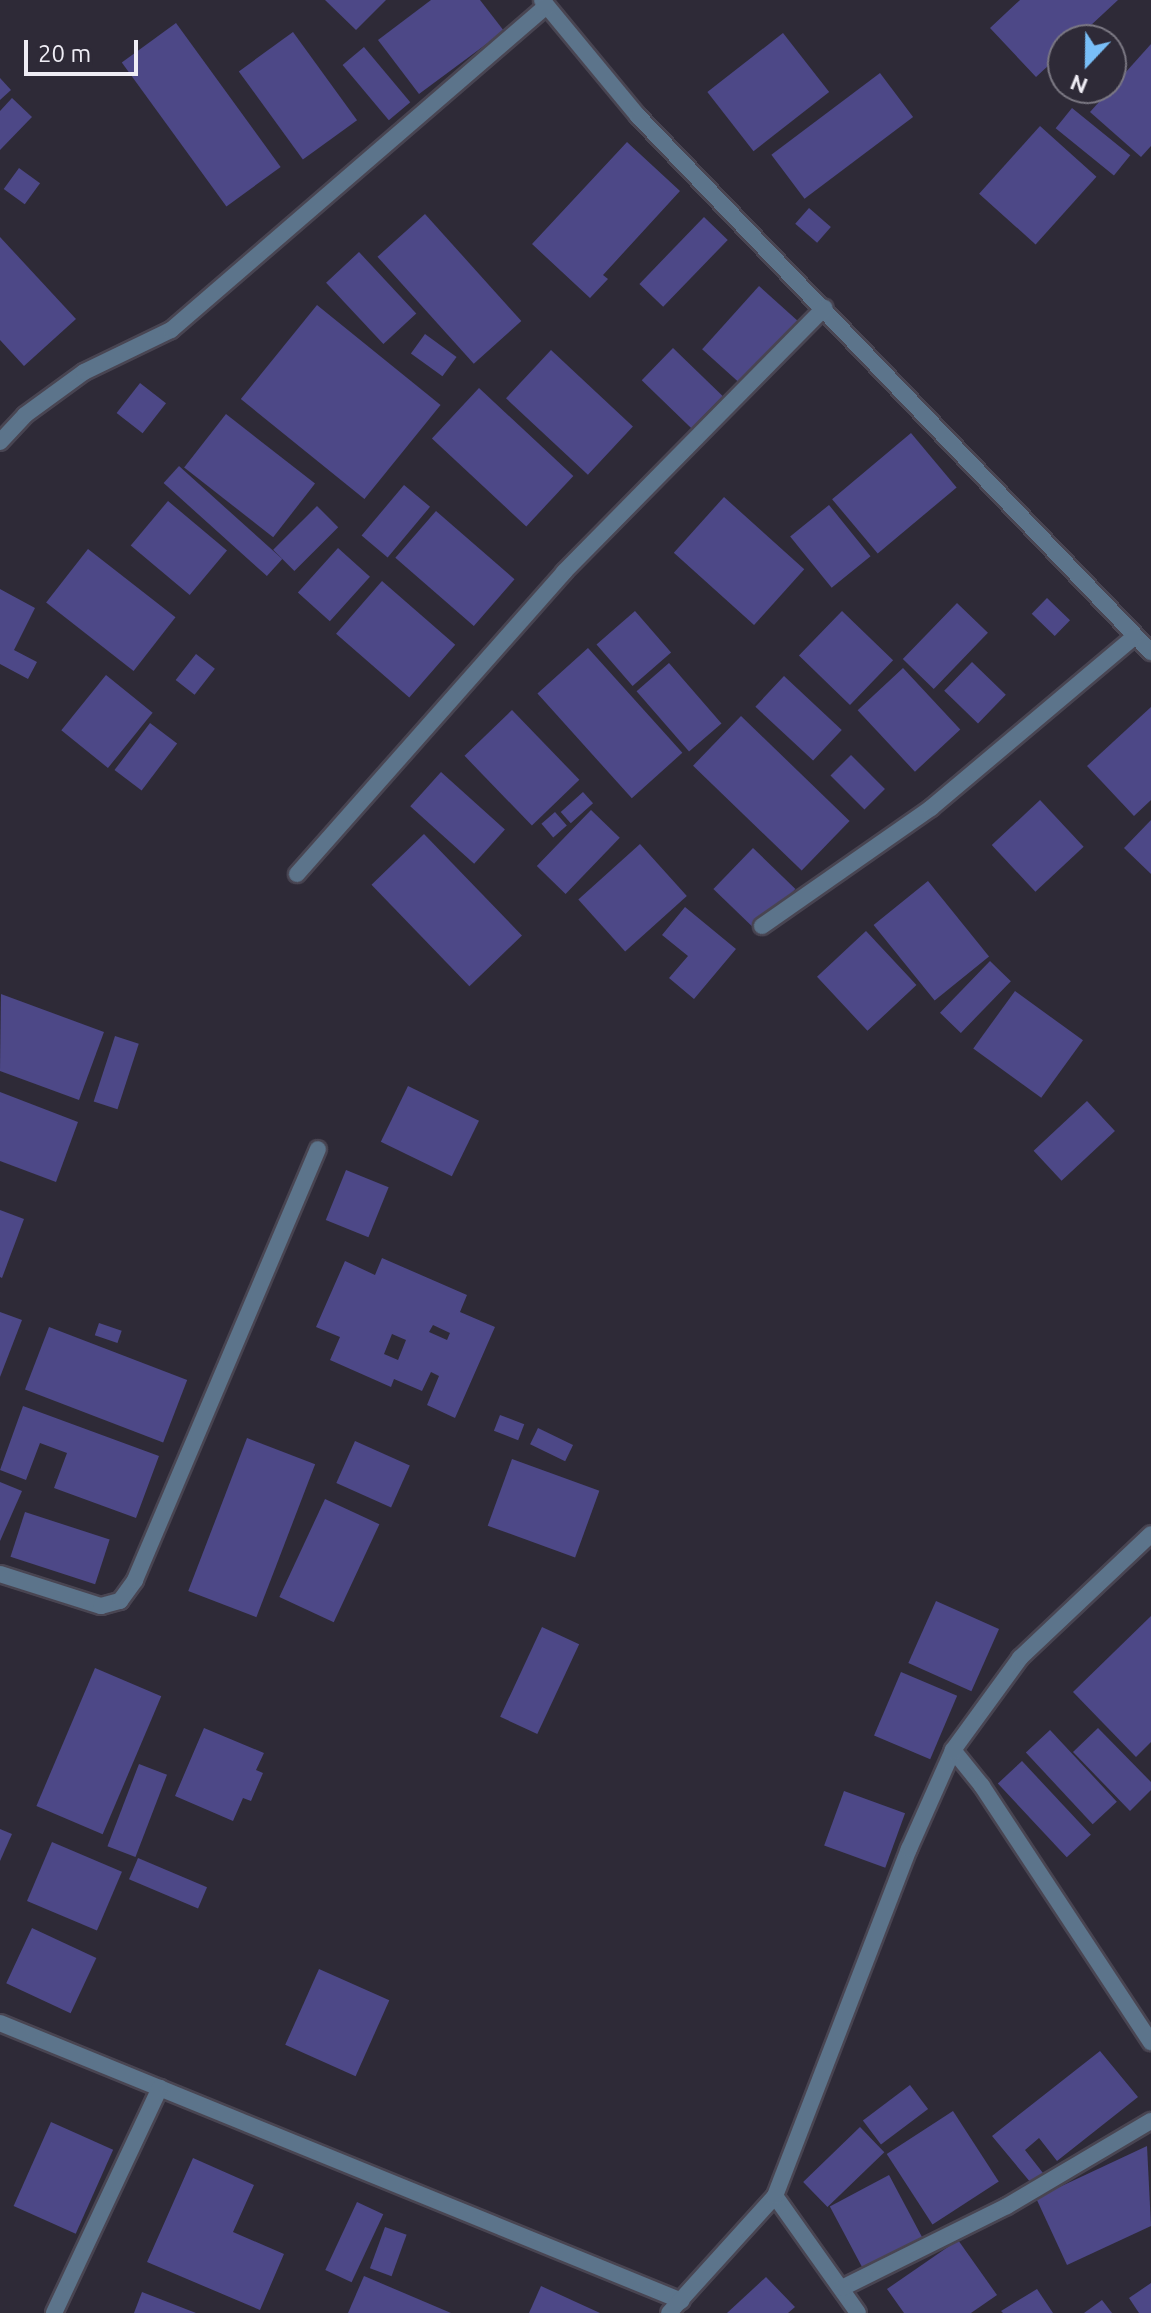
<!DOCTYPE html>
<style>
body{margin:0}
#map{position:relative;width:1151px;height:2313px;overflow:hidden;background:#2e2a37;font-family:Ubuntu,sans-serif}
div>[style]{position:absolute}
.building>*{inset:0;background:#4d4887;transform-origin:0 0}
.roads{filter:drop-shadow(2px 0 #494552) drop-shadow(-2px 0 #494552) drop-shadow(0 2px #494552) drop-shadow(0 -2px #494552)}
.street>*{height:16px;margin:-8px;padding:0 8px;transform-origin:8px;border-radius:8px;background:#5c748b}
span{translate:-50% -50%;white-space:nowrap;text-align:center;line-height:1.15;-webkit-text-stroke:6px #2e2a37;paint-order:stroke}
.north{position:absolute;left:1047px;top:24px;width:80px;height:80px;box-sizing:border-box;background:#2e2a37;border:2px solid #7b7883;border-radius:50%;rotate:202deg;font-size:22px;font-weight:700;line-height:32px;text-align:center;color:#efedf5}
.north::after{content:'';display:block;margin:auto;width:28px;height:36px;background:#79bff8;clip-path:polygon(50% 0,100% 100%,50% 72%,0 100%)}
.scale{position:absolute;left:24px;top:40px;width:114px;height:36px;box-sizing:border-box;border:4px solid #efedf5;border-top:0;padding-left:10px;font-size:24px;line-height:28px;white-space:nowrap;color:#efedf5;-webkit-text-stroke:6px #2e2a37;paint-order:stroke}
</style>
<div id="map">
<div class="building">
<i style="clip-path:polygon(325px 0,386px 0,356px 30px)"></i>
<i style="clip-path:polygon(431px 0,480px 0,504px 31px,419px 94px,378px 40px)"></i>
<i style="clip-path:polygon(1020px 0,1118px 0,1075px 40px,1063px 40px,1063px 52px,1036px 77px,990px 28px)"></i>
<i style="left:176px;top:23px;width:178px;height:67px;rotate:54deg"></i>
<i style="left:293px;top:32px;width:109px;height:67px;rotate:54deg"></i>
<i style="left:783px;top:33px;width:75px;height:96px;rotate:52deg"></i>
<i style="clip-path:polygon(1151px 44px,1151px 146px,1141px 157px,1090px 112px)"></i>
<i style="left:364px;top:47px;width:72px;height:28px;rotate:50deg"></i>
<i style="left:880px;top:73px;width:55px;height:136px;rotate:53deg"></i>
<i style="clip-path:polygon(0 78px,11px 90px,0 100px)"></i>
<i style="clip-path:polygon(12px 98px,32px 117px,0 150px,0 111px)"></i>
<i style="left:1072px;top:108px;width:75px;height:26px;rotate:39deg"></i>
<i style="left:1040px;top:126px;width:76px;height:91px;rotate:42deg"></i>
<i style="clip-path:polygon(627px 142px,680px 191px,603px 275px,608px 279px,590px 298px,532px 244px)"></i>
<i style="left:19px;top:168px;width:26px;height:26px;rotate:36deg"></i>
<i style="left:809px;top:208px;width:29px;height:21px;rotate:41deg"></i>
<i style="left:425px;top:214px;width:144px;height:64px;rotate:48deg"></i>
<i style="left:704px;top:217px;width:33px;height:93px;rotate:44deg"></i>
<i style="clip-path:polygon(0 237px,76px 319px,24px 366px,0 340px)"></i>
<i style="left:359px;top:252px;width:84px;height:45px;rotate:47deg"></i>
<i style="left:759px;top:286px;width:59px;height:85px;rotate:42deg"></i>
<i style="left:317px;top:305px;width:159px;height:121px;rotate:39deg"></i>
<i style="left:425px;top:334px;width:39px;height:24px;rotate:36deg"></i>
<i style="left:673px;top:348px;width:69px;height:45px;rotate:44deg"></i>
<i style="left:551px;top:350px;width:112px;height:66px;rotate:43deg"></i>
<i style="left:140px;top:383px;width:33px;height:38px;rotate:38deg"></i>
<i style="left:479px;top:388px;width:129px;height:69px;rotate:43deg"></i>
<i style="left:226px;top:414px;width:113px;height:68px;rotate:38deg"></i>
<i style="left:911px;top:433px;width:71px;height:103px;rotate:50deg"></i>
<i style="left:179px;top:466px;width:139px;height:23px;rotate:42deg"></i>
<i style="left:404px;top:485px;width:34px;height:66px;rotate:40deg"></i>
<i style="left:724px;top:497px;width:108px;height:75px;rotate:42deg"></i>
<i style="left:168px;top:501px;width:77px;height:58px;rotate:40deg"></i>
<i style="left:829px;top:505px;width:66px;height:50px;rotate:51deg"></i>
<i style="left:317px;top:506px;width:30px;height:62px;rotate:45deg"></i>
<i style="left:436px;top:511px;width:104px;height:62px;rotate:41deg"></i>
<i style="left:338px;top:548px;width:43px;height:60px;rotate:42deg"></i>
<i style="left:88px;top:549px;width:111px;height:68px;rotate:38deg"></i>
<i style="left:382px;top:581px;width:97px;height:70px;rotate:41deg"></i>
<i style="clip-path:polygon(0 589px,35px 608px,14px 650px,37px 662px,28px 679px,0 664px)"></i>
<i style="left:1047px;top:598px;width:32px;height:22px;rotate:44deg"></i>
<i style="left:957px;top:603px;width:43px;height:78px;rotate:44deg"></i>
<i style="left:635px;top:611px;width:55px;height:51px;rotate:49deg"></i>
<i style="left:842px;top:611px;width:71px;height:62px;rotate:44deg"></i>
<i style="left:588px;top:648px;width:141px;height:68px;rotate:48deg"></i>
<i style="left:196px;top:654px;width:24px;height:33px;rotate:38deg"></i>
<i style="left:972px;top:662px;width:47px;height:40px;rotate:44deg"></i>
<i style="left:669px;top:663px;width:80px;height:43px;rotate:49deg"></i>
<i style="left:903px;top:668px;width:84px;height:62px;rotate:47deg"></i>
<i style="left:106px;top:675px;width:60px;height:71px;rotate:39deg"></i>
<i style="left:784px;top:676px;width:79px;height:42px;rotate:43deg"></i>
<i style="clip-path:polygon(1151px 707px,1151px 800px,1134px 816px,1087px 766px)"></i>
<i style="left:512px;top:710px;width:97px;height:66px;rotate:46deg"></i>
<i style="left:741px;top:716px;width:151px;height:69px;rotate:44deg"></i>
<i style="left:150px;top:723px;width:34px;height:59px;rotate:37deg"></i>
<i style="left:851px;top:755px;width:48px;height:29px;rotate:45deg"></i>
<i style="left:441px;top:772px;width:86px;height:46px;rotate:42deg"></i>
<i style="left:583px;top:792px;width:15px;height:30px;rotate:48deg"></i>
<i style="left:1040px;top:800px;width:64px;height:66px;rotate:47deg"></i>
<i style="left:591px;top:810px;width:40px;height:78px;rotate:44deg"></i>
<i style="left:555px;top:812px;width:18px;height:18px;rotate:49deg"></i>
<i style="clip-path:polygon(1151px 820px,1151px 874px,1124px 848px)"></i>
<i style="left:424px;top:834px;width:141px;height:73px;rotate:46deg"></i>
<i style="left:640px;top:844px;width:70px;height:83px;rotate:48deg"></i>
<i style="left:753px;top:848px;width:59px;height:57px;rotate:44deg"></i>
<i style="left:928px;top:881px;width:97px;height:70px;rotate:51deg"></i>
<i style="clip-path:polygon(685px 907px,736px 949px,694px 999px,669px 978px,688px 956px,662px 935px)"></i>
<i style="left:866px;top:931px;width:74px;height:67px;rotate:47deg"></i>
<i style="left:990px;top:961px;width:29px;height:72px;rotate:44deg"></i>
<i style="left:1015px;top:991px;width:84px;height:71px;rotate:36deg"></i>
<i style="clip-path:polygon(1px 994px,104px 1032px,79px 1100px,0 1071px)"></i>
<i style="left:115px;top:1036px;width:25px;height:69px;rotate:18deg"></i>
<i style="left:408px;top:1086px;width:79px;height:62px;rotate:26deg"></i>
<i style="clip-path:polygon(0 1092px,78px 1122px,56px 1182px,0 1161px)"></i>
<i style="left:1087px;top:1101px;width:41px;height:73px;rotate:47deg"></i>
<i style="left:346px;top:1170px;width:46px;height:54px;rotate:22deg"></i>
<i style="clip-path:polygon(0 1210px,24px 1219px,2px 1278px,0 1277px)"></i>
<i style="clip-path:polygon(evenodd,382px 1258px,467px 1295px,460px 1312px,495px 1327px,455px 1418px,427px 1405px,439px 1376px,431px 1372px,422px 1391px,394px 1379px,391px 1387px,330px 1360px,340px 1337px,316px 1327px,345px 1261px,375px 1275px,382px 1258px,433px 1325px,450px 1333px,447px 1340px,429px 1332px,433px 1325px,382px 1258px,392px 1334px,406px 1340px,398px 1360px,384px 1354px,392px 1334px)"></i>
<i style="clip-path:polygon(0 1312px,22px 1320px,0 1377px)"></i>
<i style="left:99px;top:1323px;width:24px;height:13px;rotate:19deg"></i>
<i style="left:49px;top:1327px;width:148px;height:67px;rotate:21deg"></i>
<i style="clip-path:polygon(23px 1406px,159px 1456px,136px 1518px,54px 1488px,67px 1453px,40px 1443px,26px 1480px,0 1470px)"></i>
<i style="left:500px;top:1415px;width:26px;height:17px;rotate:21deg"></i>
<i style="left:538px;top:1428px;width:39px;height:18px;rotate:26deg"></i>
<i style="left:247px;top:1438px;width:73px;height:164px;rotate:21deg"></i>
<i style="left:355px;top:1441px;width:60px;height:46px;rotate:24deg"></i>
<i style="left:512px;top:1459px;width:93px;height:71px;rotate:20deg"></i>
<i style="clip-path:polygon(0 1482px,22px 1491px,0 1541px)"></i>
<i style="left:325px;top:1499px;width:60px;height:108px;rotate:25deg"></i>
<i style="left:25px;top:1512px;width:89px;height:47px;rotate:18deg"></i>
<i style="left:936px;top:1601px;width:69px;height:68px;rotate:24deg"></i>
<i style="clip-path:polygon(1151px 1616px,1151px 1742px,1136px 1757px,1073px 1692px)"></i>
<i style="left:542px;top:1627px;width:41px;height:99px;rotate:25deg"></i>
<i style="left:95px;top:1668px;width:72px;height:150px;rotate:23deg"></i>
<i style="left:901px;top:1672px;width:61px;height:69px;rotate:23deg"></i>
<i style="clip-path:polygon(204px 1728px,264px 1753px,256px 1770px,263px 1773px,251px 1801px,243px 1798px,233px 1821px,175px 1796px)"></i>
<i style="clip-path:polygon(1098px 1728px,1151px 1782px,1151px 1790px,1130px 1811px,1073px 1752px)"></i>
<i style="left:1050px;top:1730px;width:98px;height:33px;rotate:47deg"></i>
<i style="left:1022px;top:1761px;width:101px;height:33px;rotate:47deg"></i>
<i style="left:139px;top:1764px;width:30px;height:88px;rotate:21deg"></i>
<i style="left:844px;top:1791px;width:65px;height:58px;rotate:20deg"></i>
<i style="clip-path:polygon(0 1829px,12px 1834px,0 1861px)"></i>
<i style="left:52px;top:1842px;width:76px;height:64px;rotate:23deg"></i>
<i style="left:138px;top:1858px;width:75px;height:23px;rotate:23deg"></i>
<i style="left:32px;top:1928px;width:71px;height:61px;rotate:25deg"></i>
<i style="left:319px;top:1969px;width:77px;height:83px;rotate:24deg"></i>
<i style="clip-path:polygon(1100px 2051px,1138px 2097px,1057px 2161px,1039px 2138px,1025px 2150px,1043px 2173px,1031px 2183px,992px 2136px)"></i>
<i style="left:910px;top:2085px;width:30px;height:59px;rotate:53deg"></i>
<i style="left:953px;top:2111px;width:84px;height:79px;rotate:57deg"></i>
<i style="left:51px;top:2122px;width:68px;height:92px;rotate:24deg"></i>
<i style="left:860px;top:2127px;width:35px;height:79px;rotate:46deg"></i>
<i style="clip-path:polygon(1147px 2146px,1151px 2226px,1067px 2265px,1036px 2198px)"></i>
<i style="clip-path:polygon(193px 2158px,254px 2185px,233px 2232px,284px 2254px,260px 2310px,147px 2262px)"></i>
<i style="left:889px;top:2175px;width:72px;height:67px;rotate:62deg"></i>
<i style="left:357px;top:2202px;width:29px;height:75px;rotate:25deg"></i>
<i style="left:385px;top:2227px;width:23px;height:44px;rotate:20deg"></i>
<i style="clip-path:polygon(958px 2240px,997px 2295px,971px 2313px,904px 2313px,887px 2289px)"></i>
<i style="clip-path:polygon(364px 2276px,451px 2313px,348px 2313px)"></i>
<i style="clip-path:polygon(766px 2277px,795px 2307px,788px 2313px,727px 2313px)"></i>
<i style="clip-path:polygon(1151px 2283px,1151px 2313px,1139px 2313px,1129px 2298px)"></i>
<i style="clip-path:polygon(541px 2286px,600px 2313px,529px 2313px)"></i>
<i style="clip-path:polygon(1037px 2289px,1053px 2313px,1003px 2313px,1001px 2311px)"></i>
<i style="clip-path:polygon(142px 2292px,196px 2313px,134px 2313px)"></i>
<i style="clip-path:polygon(1102px 2300px,1112px 2313px,1084px 2313px)"></i>
</div>
<div class="roads">
<div class="street">
<i style="left:542px;top:0;width:151px;rotate:50.4deg"></i>
<i style="left:638px;top:116px;width:742px;rotate:46.26deg"></i>
<i style="left:0;top:442px;width:37px;rotate:-47deg"></i>
<i style="left:25px;top:415px;width:73px;rotate:-36.1deg"></i>
<i style="left:84px;top:372px;width:97px;rotate:-25.8deg"></i>
<i style="left:171px;top:330px;width:496px;rotate:-40.8deg"></i>
<i style="left:297px;top:874px;width:403px;rotate:-48.5deg"></i>
<i style="left:564px;top:572px;width:371px;rotate:-45.4deg"></i>
<i style="left:762px;top:926px;width:206px;rotate:-34.9deg"></i>
<i style="left:931px;top:808px;width:265px;rotate:-40.1deg"></i>
<i style="left:0;top:1574px;width:106px;rotate:17.6deg"></i>
<i style="left:101px;top:1606px;width:20px;rotate:-15deg"></i>
<i style="left:120px;top:1601px;width:26px;rotate:-54deg"></i>
<i style="left:135px;top:1580px;width:468px;rotate:-67deg"></i>
<i style="left:953px;top:1750px;width:46px;rotate:51.1deg"></i>
<i style="left:982px;top:1786px;width:307px;rotate:56.6deg"></i>
<i style="left:0;top:2023px;width:736px;rotate:22.18deg"></i>
<i style="left:775px;top:2196px;width:143px;rotate:54.6deg"></i>
<i style="left:842px;top:2288px;width:184px;rotate:-26.4deg"></i>
<i style="left:1007px;top:2206px;width:167px;rotate:-30.6deg"></i>
<i style="left:54px;top:2313px;width:249px;rotate:-64.8deg"></i>
<i style="left:669px;top:2313px;width:158px;rotate:-47.8deg"></i>
<i style="left:775px;top:2196px;width:372px;rotate:-68.9deg"></i>
<i style="left:909px;top:1849px;width:108px;rotate:-66deg"></i>
<i style="left:953px;top:1750px;width:114px;rotate:-53.9deg"></i>
<i style="left:1020px;top:1658px;width:180px;rotate:-43.4deg"></i>
</div>
</div>
<div class="north">N</div>
<div class="scale">20 m</div>
</div>
